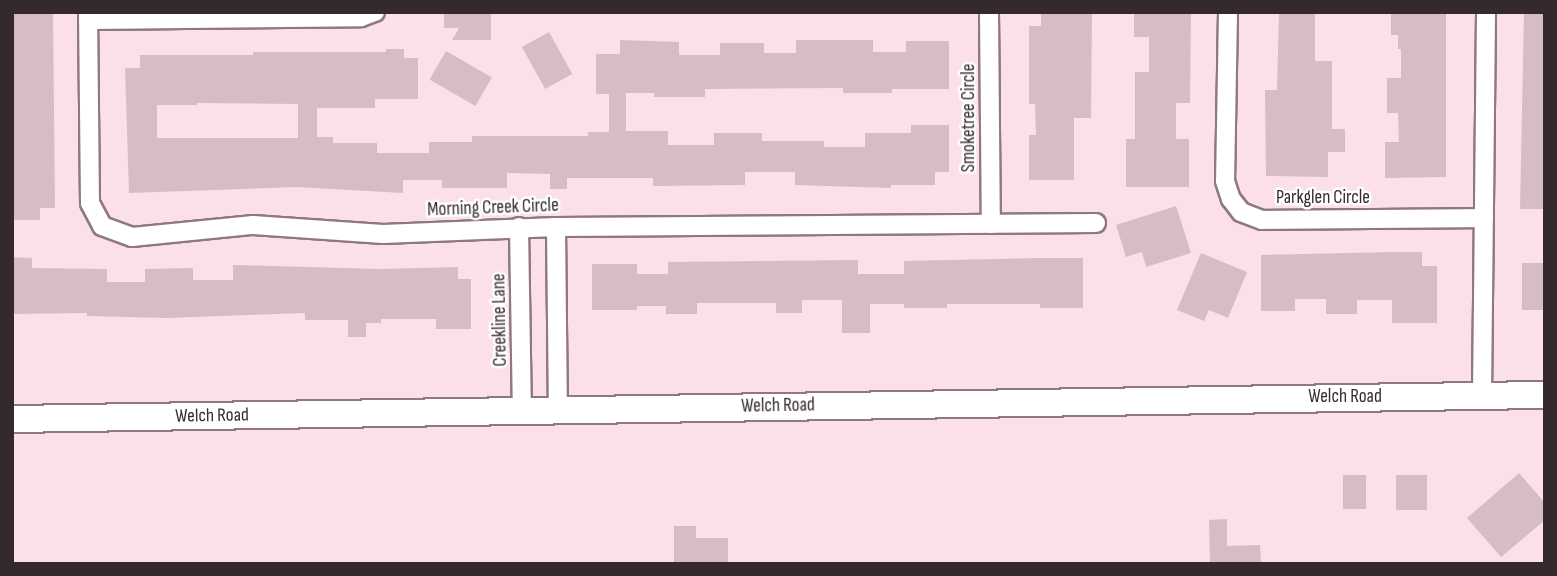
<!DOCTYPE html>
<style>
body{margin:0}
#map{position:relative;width:1557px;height:576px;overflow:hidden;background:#fbe0e8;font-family:"Sofia Sans Condensed",sans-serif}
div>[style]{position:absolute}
.building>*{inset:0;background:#d6bcc4;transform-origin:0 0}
.roads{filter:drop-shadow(2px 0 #90787f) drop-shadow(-2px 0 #90787f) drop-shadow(0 2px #90787f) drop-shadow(0 -2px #90787f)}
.minor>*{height:18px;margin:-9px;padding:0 9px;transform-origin:9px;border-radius:9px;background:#fff}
.secondary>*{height:26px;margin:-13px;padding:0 13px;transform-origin:13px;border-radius:13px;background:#fff}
span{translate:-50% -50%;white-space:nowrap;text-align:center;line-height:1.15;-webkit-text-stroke:5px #fff;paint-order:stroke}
.street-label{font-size:19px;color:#342a2d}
.frame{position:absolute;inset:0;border:14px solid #342a2d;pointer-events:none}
</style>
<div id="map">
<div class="building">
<i style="clip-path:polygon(12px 12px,53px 12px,55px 208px,40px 208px,40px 220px,12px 220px)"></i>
<i style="clip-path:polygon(444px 12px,491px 12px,491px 40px,452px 40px,459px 28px,444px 28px)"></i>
<i style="clip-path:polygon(1041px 12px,1092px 12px,1091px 118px,1074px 118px,1074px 180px,1029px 180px,1029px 135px,1036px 135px,1035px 104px,1029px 104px,1029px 26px,1041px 26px)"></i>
<i style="clip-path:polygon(1134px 12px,1191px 12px,1190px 103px,1176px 103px,1176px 139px,1189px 139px,1189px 187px,1126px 187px,1126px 139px,1135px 139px,1135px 72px,1149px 72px,1149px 37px,1134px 37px)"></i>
<i style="clip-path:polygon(1279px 12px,1315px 12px,1315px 61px,1332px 61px,1332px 129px,1345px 129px,1345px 152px,1328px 152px,1328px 177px,1266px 176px,1265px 90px,1277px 90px)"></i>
<i style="clip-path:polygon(1391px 12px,1446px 12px,1446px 177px,1385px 178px,1385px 142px,1399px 142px,1398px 113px,1387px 113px,1387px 78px,1401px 78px,1401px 49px,1398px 49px,1398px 35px,1391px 35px)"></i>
<i style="clip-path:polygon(1524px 12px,1545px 12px,1545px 209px,1520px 209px)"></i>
<i style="left:549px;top:32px;width:48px;height:31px;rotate:61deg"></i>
<i style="clip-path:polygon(evenodd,620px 40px,679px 42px,679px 55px,720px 55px,720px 43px,764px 43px,764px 53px,796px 53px,796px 40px,873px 40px,873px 52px,906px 52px,906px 41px,949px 41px,949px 89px,892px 89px,892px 93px,843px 93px,843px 88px,705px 89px,705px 97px,654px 97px,654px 93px,626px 93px,626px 131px,668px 131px,668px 145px,714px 145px,714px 133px,762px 133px,762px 141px,824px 141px,824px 147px,865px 147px,865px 133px,911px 133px,911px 125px,949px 125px,949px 172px,935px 172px,935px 185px,891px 185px,891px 188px,795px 185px,795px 172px,745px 172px,745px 185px,653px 186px,653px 178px,567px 178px,567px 189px,550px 189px,550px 174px,507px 173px,507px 188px,442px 188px,442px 180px,403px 180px,403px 193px,298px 187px,129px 193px,125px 68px,140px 68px,140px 55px,253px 55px,253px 52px,386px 52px,386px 49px,404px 49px,404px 58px,418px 58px,418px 99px,375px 99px,375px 108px,317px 108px,317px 137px,333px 137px,333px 143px,377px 143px,377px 153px,429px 153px,429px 142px,472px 142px,472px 136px,588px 136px,588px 132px,609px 132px,609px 94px,596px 94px,596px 54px,620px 54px,620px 40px,197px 103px,298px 104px,298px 138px,157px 138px,157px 105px,197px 105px,197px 103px)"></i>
<i style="left:446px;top:51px;width:53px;height:33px;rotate:30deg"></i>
<i style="clip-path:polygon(1176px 206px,1191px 253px,1146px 267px,1142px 252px,1126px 257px,1116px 225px)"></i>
<i style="clip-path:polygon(1392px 252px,1422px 252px,1422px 266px,1437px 266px,1437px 323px,1392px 323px,1392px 300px,1357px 300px,1357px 314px,1326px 314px,1326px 299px,1295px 299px,1295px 311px,1261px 311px,1261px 255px)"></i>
<i style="clip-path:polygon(1201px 253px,1247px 272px,1228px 318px,1209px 310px,1204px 321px,1177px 310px)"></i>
<i style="clip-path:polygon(12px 257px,32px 258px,32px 268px,107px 269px,107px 282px,145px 282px,145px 269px,193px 268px,193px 280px,233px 280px,233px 265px,381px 269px,458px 267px,458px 279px,471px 279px,471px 329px,436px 329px,436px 319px,381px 319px,381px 323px,366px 323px,366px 337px,348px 337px,348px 320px,305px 320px,305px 313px,166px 318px,87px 316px,87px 313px,12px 314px)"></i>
<i style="clip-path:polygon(1040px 258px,1083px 258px,1083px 308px,1040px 308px,1040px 304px,947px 304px,947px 308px,904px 308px,904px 304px,870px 304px,870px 333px,842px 333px,842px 300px,802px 300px,802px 313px,776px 313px,776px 303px,697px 303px,697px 314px,666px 314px,666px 306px,637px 306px,637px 310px,592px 310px,592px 264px,637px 264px,637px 274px,668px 274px,668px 262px,858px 260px,858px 274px,904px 274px,904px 261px)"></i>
<i style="left:1522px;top:263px;width:23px;height:47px"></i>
<i style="clip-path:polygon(1519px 473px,1545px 503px,1545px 520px,1501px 557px,1467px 518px)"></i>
<i style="left:1343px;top:475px;width:23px;height:34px"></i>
<i style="left:1396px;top:475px;width:31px;height:35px"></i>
<i style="clip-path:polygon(1227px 519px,1227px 546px,1260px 545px,1261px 564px,1210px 564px,1209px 520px)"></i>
<i style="clip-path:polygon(674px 526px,696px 526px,696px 538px,728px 538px,728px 564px,674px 564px)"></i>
</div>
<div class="roads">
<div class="minor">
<i style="left:88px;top:12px;width:191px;rotate:89.4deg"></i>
<i style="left:90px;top:203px;width:26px;rotate:62deg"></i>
<i style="left:102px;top:226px;width:32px;rotate:20deg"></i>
<i style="left:132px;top:237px;width:122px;rotate:-5.7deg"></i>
<i style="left:253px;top:225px;width:130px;rotate:4deg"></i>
<i style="left:383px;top:234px;width:173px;rotate:-2.3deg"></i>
<i style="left:556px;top:227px;width:540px;rotate:-0.42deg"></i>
<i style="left:989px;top:12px;width:212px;rotate:89.5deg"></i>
<i style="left:1228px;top:12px;width:169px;rotate:91deg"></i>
<i style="left:1225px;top:181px;width:19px;rotate:72deg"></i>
<i style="left:1231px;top:199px;width:16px;rotate:52deg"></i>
<i style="left:1241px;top:212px;width:22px;rotate:21deg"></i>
<i style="left:1262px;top:220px;width:222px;rotate:-0.5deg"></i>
<i style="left:88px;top:20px;width:273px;rotate:-0.6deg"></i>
<i style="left:361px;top:17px;width:15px;rotate:-20deg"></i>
<i style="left:519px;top:227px;width:184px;rotate:89.1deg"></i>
<i style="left:556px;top:227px;width:184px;rotate:89.4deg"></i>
<i style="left:1482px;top:396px;width:384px;rotate:-89.4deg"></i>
</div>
<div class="secondary">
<i style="left:12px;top:419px;width:1533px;rotate:-0.9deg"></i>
</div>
</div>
<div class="street-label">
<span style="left:969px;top:118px;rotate:-90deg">Smoketree Circle</span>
<span style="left:1323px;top:198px">Parkglen Circle</span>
<span style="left:493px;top:208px;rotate:-2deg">Morning Creek Circle</span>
<span style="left:500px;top:320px;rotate:-91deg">Creekline Lane</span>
<span style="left:1345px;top:397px">Welch Road</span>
<span style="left:778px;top:406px;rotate:-1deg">Welch Road</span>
<span style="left:212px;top:416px;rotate:-1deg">Welch Road</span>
</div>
<div class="frame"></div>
</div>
